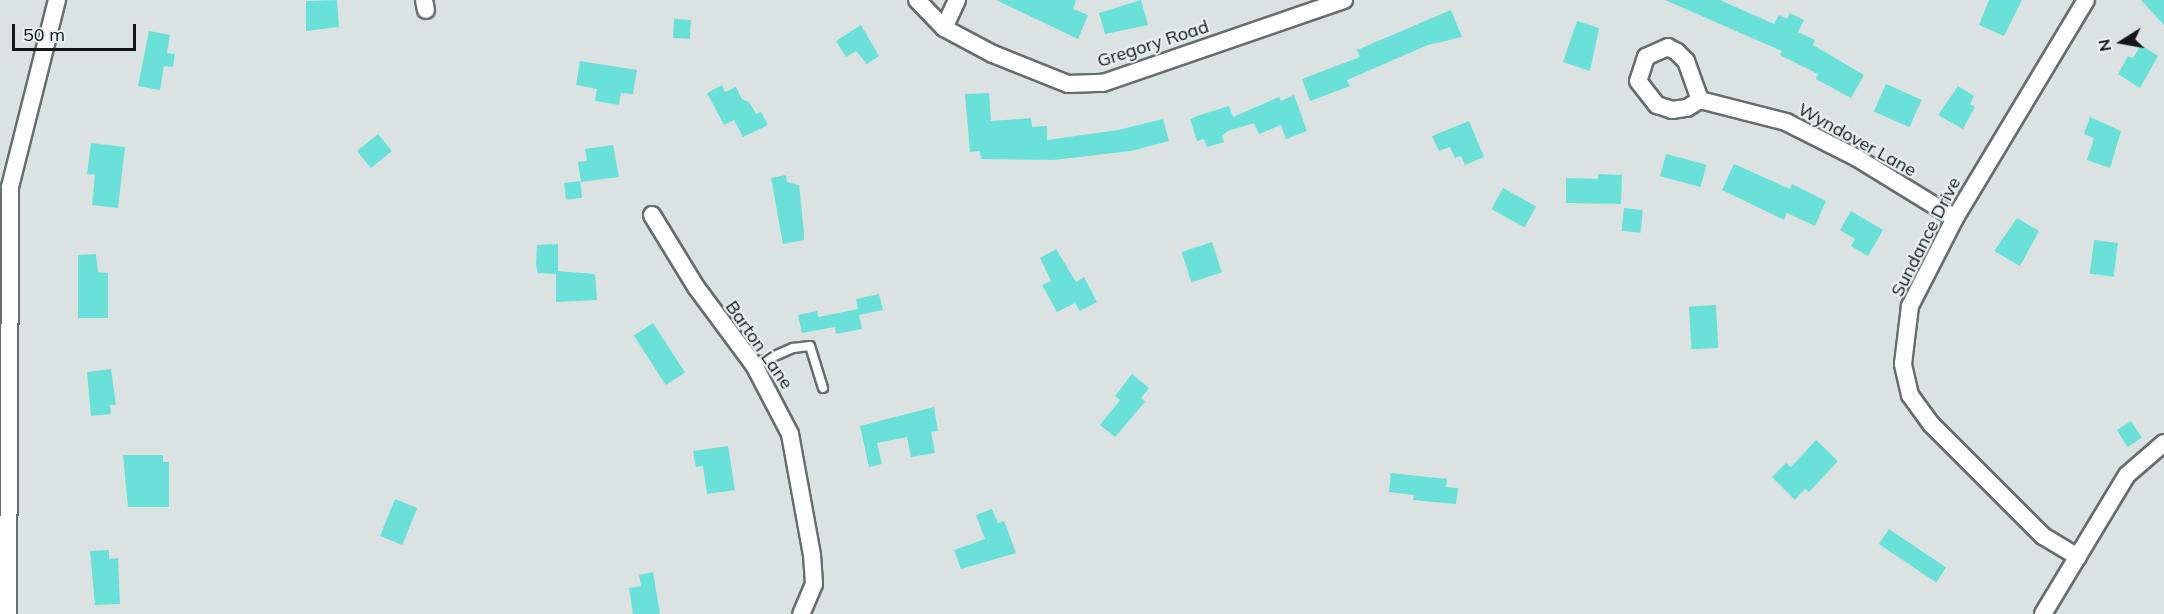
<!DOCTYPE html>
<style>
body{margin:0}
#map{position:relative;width:2164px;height:614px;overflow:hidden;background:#dae3e2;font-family:Mulish,sans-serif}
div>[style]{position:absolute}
.building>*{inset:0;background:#6ae1d8;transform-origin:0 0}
.roads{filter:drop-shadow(2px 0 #656e6d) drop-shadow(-2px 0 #656e6d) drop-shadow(0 2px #656e6d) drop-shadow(0 -2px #656e6d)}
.lane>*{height:8px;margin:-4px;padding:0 4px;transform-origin:4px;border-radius:4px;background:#fff}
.street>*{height:16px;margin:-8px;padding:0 8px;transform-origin:8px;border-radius:8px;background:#fff}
span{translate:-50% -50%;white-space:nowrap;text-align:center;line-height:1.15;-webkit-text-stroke:4.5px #e7f0ef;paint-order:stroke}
.street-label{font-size:18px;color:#141717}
.north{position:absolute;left:2092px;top:12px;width:60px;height:60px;-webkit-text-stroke:4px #e7f0ef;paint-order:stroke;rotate:259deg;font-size:16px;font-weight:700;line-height:24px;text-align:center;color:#141717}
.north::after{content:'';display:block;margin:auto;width:21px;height:27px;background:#141717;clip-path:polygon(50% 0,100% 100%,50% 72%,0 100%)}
.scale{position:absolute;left:12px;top:24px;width:124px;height:27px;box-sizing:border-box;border:3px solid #141717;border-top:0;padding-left:8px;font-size:18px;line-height:21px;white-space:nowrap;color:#141717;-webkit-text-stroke:4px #e7f0ef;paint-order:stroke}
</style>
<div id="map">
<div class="building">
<i style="clip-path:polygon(337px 0,339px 27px,306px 31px,306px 1px)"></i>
<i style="clip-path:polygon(996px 0,1076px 0,1073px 9px,1088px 15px,1078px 39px)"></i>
<i style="clip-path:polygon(1141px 0,1148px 25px,1105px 34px,1099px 13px)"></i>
<i style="clip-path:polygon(1665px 0,1720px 0,1774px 24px,1779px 15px,1787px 19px,1790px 13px,1804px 20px,1798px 32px,1815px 40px,1813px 45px,1864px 75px,1851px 98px,1816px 79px,1818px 74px,1780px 55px,1782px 51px)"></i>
<i style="clip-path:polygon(1989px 0,2022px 0,2004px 36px,1979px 25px)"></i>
<i style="clip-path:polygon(2141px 0,2164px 0,2164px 25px)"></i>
<i style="clip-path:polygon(1451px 10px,1462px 37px,1428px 45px,1347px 80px,1350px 86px,1310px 101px,1302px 79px,1360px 57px,1357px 50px)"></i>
<i style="left:674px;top:19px;width:17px;height:19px;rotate:3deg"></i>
<i style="clip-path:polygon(1577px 21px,1599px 28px,1590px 71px,1563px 62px)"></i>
<i style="clip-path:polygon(861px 25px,879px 56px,867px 64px,856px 51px,846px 57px,836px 41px)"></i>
<i style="clip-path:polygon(149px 31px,170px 35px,167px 53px,175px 54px,173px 67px,164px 66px,160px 90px,138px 86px)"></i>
<i style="clip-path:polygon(2141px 45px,2158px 56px,2140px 88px,2118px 74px,2128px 56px,2133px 58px)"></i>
<i style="clip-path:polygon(580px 61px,637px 70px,633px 94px,621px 93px,619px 105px,595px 101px,597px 89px,576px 85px)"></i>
<i style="left:1886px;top:84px;width:39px;height:30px;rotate:24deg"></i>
<i style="clip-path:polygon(722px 85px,725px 92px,736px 87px,742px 99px,749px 102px,756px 114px,761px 112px,768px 125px,743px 137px,734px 120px,724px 125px,707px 93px)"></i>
<i style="clip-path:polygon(1958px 86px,1974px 96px,1970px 104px,1975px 107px,1963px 129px,1938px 115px)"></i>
<i style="clip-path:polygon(989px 93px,991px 121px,1031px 118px,1032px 127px,1047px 126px,1047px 140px,1118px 130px,1163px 119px,1169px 141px,1131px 151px,1053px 160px,981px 159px,980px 151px,970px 152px,965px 94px)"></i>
<i style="clip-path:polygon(1294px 95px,1307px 131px,1286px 139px,1281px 125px,1259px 134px,1254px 123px,1228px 131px,1222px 136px,1224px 142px,1207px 147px,1204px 139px,1197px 141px,1190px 119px,1197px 116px,1229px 106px,1233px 117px,1279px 97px,1281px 101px)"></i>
<i style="clip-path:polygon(2090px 117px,2121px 131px,2110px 168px,2087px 160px,2094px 138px,2084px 134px)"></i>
<i style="clip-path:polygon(1469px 121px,1484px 157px,1465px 165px,1461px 156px,1455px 158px,1450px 147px,1439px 151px,1432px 136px)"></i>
<i style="left:378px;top:134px;width:22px;height:27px;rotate:51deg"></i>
<i style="clip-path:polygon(91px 143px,125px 147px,118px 208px,92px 205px,95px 175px,87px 174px)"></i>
<i style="clip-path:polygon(613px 145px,619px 177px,581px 182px,578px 162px,587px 161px,585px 149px)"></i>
<i style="left:1666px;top:154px;width:42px;height:23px;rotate:15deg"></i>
<i style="clip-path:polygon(1734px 164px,1790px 189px,1792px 184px,1826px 201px,1815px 226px,1787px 213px,1784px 220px,1722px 190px)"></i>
<i style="clip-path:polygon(1598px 174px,1622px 175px,1621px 204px,1566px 203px,1566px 178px,1598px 179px)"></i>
<i style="clip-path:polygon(786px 175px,787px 182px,799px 185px,804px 233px,804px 240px,783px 244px,771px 178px)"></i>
<i style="left:580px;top:181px;width:17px;height:16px;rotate:83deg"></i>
<i style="left:1503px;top:188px;width:38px;height:24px;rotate:29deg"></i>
<i style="left:1624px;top:208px;width:19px;height:23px;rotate:6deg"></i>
<i style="clip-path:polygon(1851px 211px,1883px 230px,1868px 256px,1851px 246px,1855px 239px,1840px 230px)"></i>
<i style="clip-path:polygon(2017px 218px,2039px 231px,2020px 266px,1994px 251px)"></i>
<i style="left:2094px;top:240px;width:24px;height:34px;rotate:7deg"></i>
<i style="left:1212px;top:242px;width:32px;height:32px;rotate:72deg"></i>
<i style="clip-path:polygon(558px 244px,558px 271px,595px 274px,597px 300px,556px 302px,556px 274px,538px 273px,536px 265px,537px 245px)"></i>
<i style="clip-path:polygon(1056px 249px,1076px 282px,1084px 277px,1097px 302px,1080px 311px,1075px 303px,1057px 312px,1042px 285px,1051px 281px,1040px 258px)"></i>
<i style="clip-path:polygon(96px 254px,98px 272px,108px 273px,108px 318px,78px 318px,78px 255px)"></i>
<i style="clip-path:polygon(879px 294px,883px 310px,859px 315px,862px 329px,836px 334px,835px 327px,802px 333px,798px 315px,817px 311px,818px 317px,858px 309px,856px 299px)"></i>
<i style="left:1716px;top:305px;width:43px;height:27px;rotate:87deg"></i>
<i style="left:653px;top:323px;width:59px;height:23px;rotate:57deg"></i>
<i style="clip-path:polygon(111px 369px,116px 405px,110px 405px,111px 414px,91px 416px,87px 372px)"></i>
<i style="clip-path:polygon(1132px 374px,1149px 388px,1141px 398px,1145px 402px,1115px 437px,1100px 425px,1120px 400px,1115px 396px)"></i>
<i style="clip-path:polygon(934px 407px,938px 431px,931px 432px,935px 453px,911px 457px,907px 437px,877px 443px,882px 464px,869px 467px,860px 426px)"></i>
<i style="left:2131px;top:421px;width:20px;height:17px;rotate:57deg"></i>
<i style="clip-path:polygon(1816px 440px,1838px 461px,1809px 492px,1805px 489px,1795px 500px,1772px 477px,1786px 463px,1791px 467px)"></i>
<i style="clip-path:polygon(728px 446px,735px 490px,707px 494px,703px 466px,696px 467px,693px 451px)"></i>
<i style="clip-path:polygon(123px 455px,163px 455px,163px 462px,169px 462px,169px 507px,128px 507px)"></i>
<i style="clip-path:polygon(1391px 473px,1447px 479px,1446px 487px,1458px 488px,1456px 504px,1413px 500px,1414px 495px,1389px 492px)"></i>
<i style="left:395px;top:499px;width:24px;height:40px;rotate:22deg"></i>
<i style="clip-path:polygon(992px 509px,998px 523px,1004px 521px,1016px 553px,961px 569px,954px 550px,985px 539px,976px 515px)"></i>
<i style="left:1889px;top:529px;width:69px;height:18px;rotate:34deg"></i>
<i style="clip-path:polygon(109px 550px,109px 559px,118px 558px,120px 604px,95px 605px,90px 551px)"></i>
<i style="clip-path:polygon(653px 572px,660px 614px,633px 614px,629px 588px,641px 586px,639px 575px)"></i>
</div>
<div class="roads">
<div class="lane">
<i style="left:754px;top:365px;width:43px;rotate:-23.6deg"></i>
<i style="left:793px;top:348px;width:17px;rotate:-7deg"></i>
<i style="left:810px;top:346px;width:44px;rotate:72.8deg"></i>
</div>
<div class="street">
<i style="left:424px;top:0;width:10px;rotate:79deg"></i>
<i style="left:917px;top:0;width:39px;rotate:46deg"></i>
<i style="left:944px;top:28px;width:55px;rotate:28deg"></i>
<i style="left:993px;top:54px;width:81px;rotate:21.8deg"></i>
<i style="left:1068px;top:84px;width:35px;rotate:-2deg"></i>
<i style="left:1103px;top:83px;width:255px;rotate:-19deg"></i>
<i style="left:944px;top:28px;width:31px;rotate:-65deg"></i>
<i style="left:1700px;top:100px;width:41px;rotate:-109.7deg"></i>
<i style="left:1686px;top:61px;width:13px;rotate:-135deg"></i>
<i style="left:1677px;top:52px;width:10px;rotate:-151deg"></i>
<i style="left:1668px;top:47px;width:24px;rotate:156deg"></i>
<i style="left:1646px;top:57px;width:25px;rotate:108deg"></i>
<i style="left:1638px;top:81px;width:31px;rotate:52deg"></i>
<i style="left:1657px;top:105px;width:16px;rotate:18deg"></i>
<i style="left:1672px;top:110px;width:15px;rotate:-8deg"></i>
<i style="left:1687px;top:108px;width:15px;rotate:-32deg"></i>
<i style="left:1700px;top:100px;width:89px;rotate:14.3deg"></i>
<i style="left:1786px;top:122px;width:80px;rotate:26.9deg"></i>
<i style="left:1857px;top:158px;width:115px;rotate:31.5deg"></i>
<i style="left:652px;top:215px;width:84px;rotate:58.6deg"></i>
<i style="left:696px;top:287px;width:97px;rotate:53.4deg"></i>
<i style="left:754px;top:365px;width:78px;rotate:62.4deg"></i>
<i style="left:790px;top:434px;width:123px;rotate:79.7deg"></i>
<i style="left:812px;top:555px;width:29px;rotate:86deg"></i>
<i style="left:814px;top:584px;width:33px;rotate:113deg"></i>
<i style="left:2078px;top:557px;width:41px;rotate:-149deg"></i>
<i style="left:2043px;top:536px;width:158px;rotate:-135deg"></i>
<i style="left:1931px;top:424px;width:36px;rotate:-126deg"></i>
<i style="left:1910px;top:395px;width:32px;rotate:-103deg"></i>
<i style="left:1903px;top:364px;width:58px;rotate:-83.1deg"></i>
<i style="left:1910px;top:306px;width:99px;rotate:-62.9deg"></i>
<i style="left:1955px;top:218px;width:254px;rotate:-59deg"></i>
<i style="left:8px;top:614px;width:427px;rotate:-89.7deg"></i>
<i style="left:10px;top:187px;width:193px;rotate:-75.9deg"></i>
<i style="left:2043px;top:614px;width:162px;rotate:-58.9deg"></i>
<i style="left:2127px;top:475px;width:49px;rotate:-40.9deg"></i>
</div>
</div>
<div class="street-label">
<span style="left:1153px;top:44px;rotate:-18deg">Gregory Road</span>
<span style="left:1857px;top:140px;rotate:29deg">Wyndover Lane</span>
<span style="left:1926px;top:237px;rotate:-63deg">Sundance Drive</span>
<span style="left:759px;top:345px;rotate:55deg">Barton Lane</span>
</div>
<div class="north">N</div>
<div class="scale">50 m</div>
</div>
